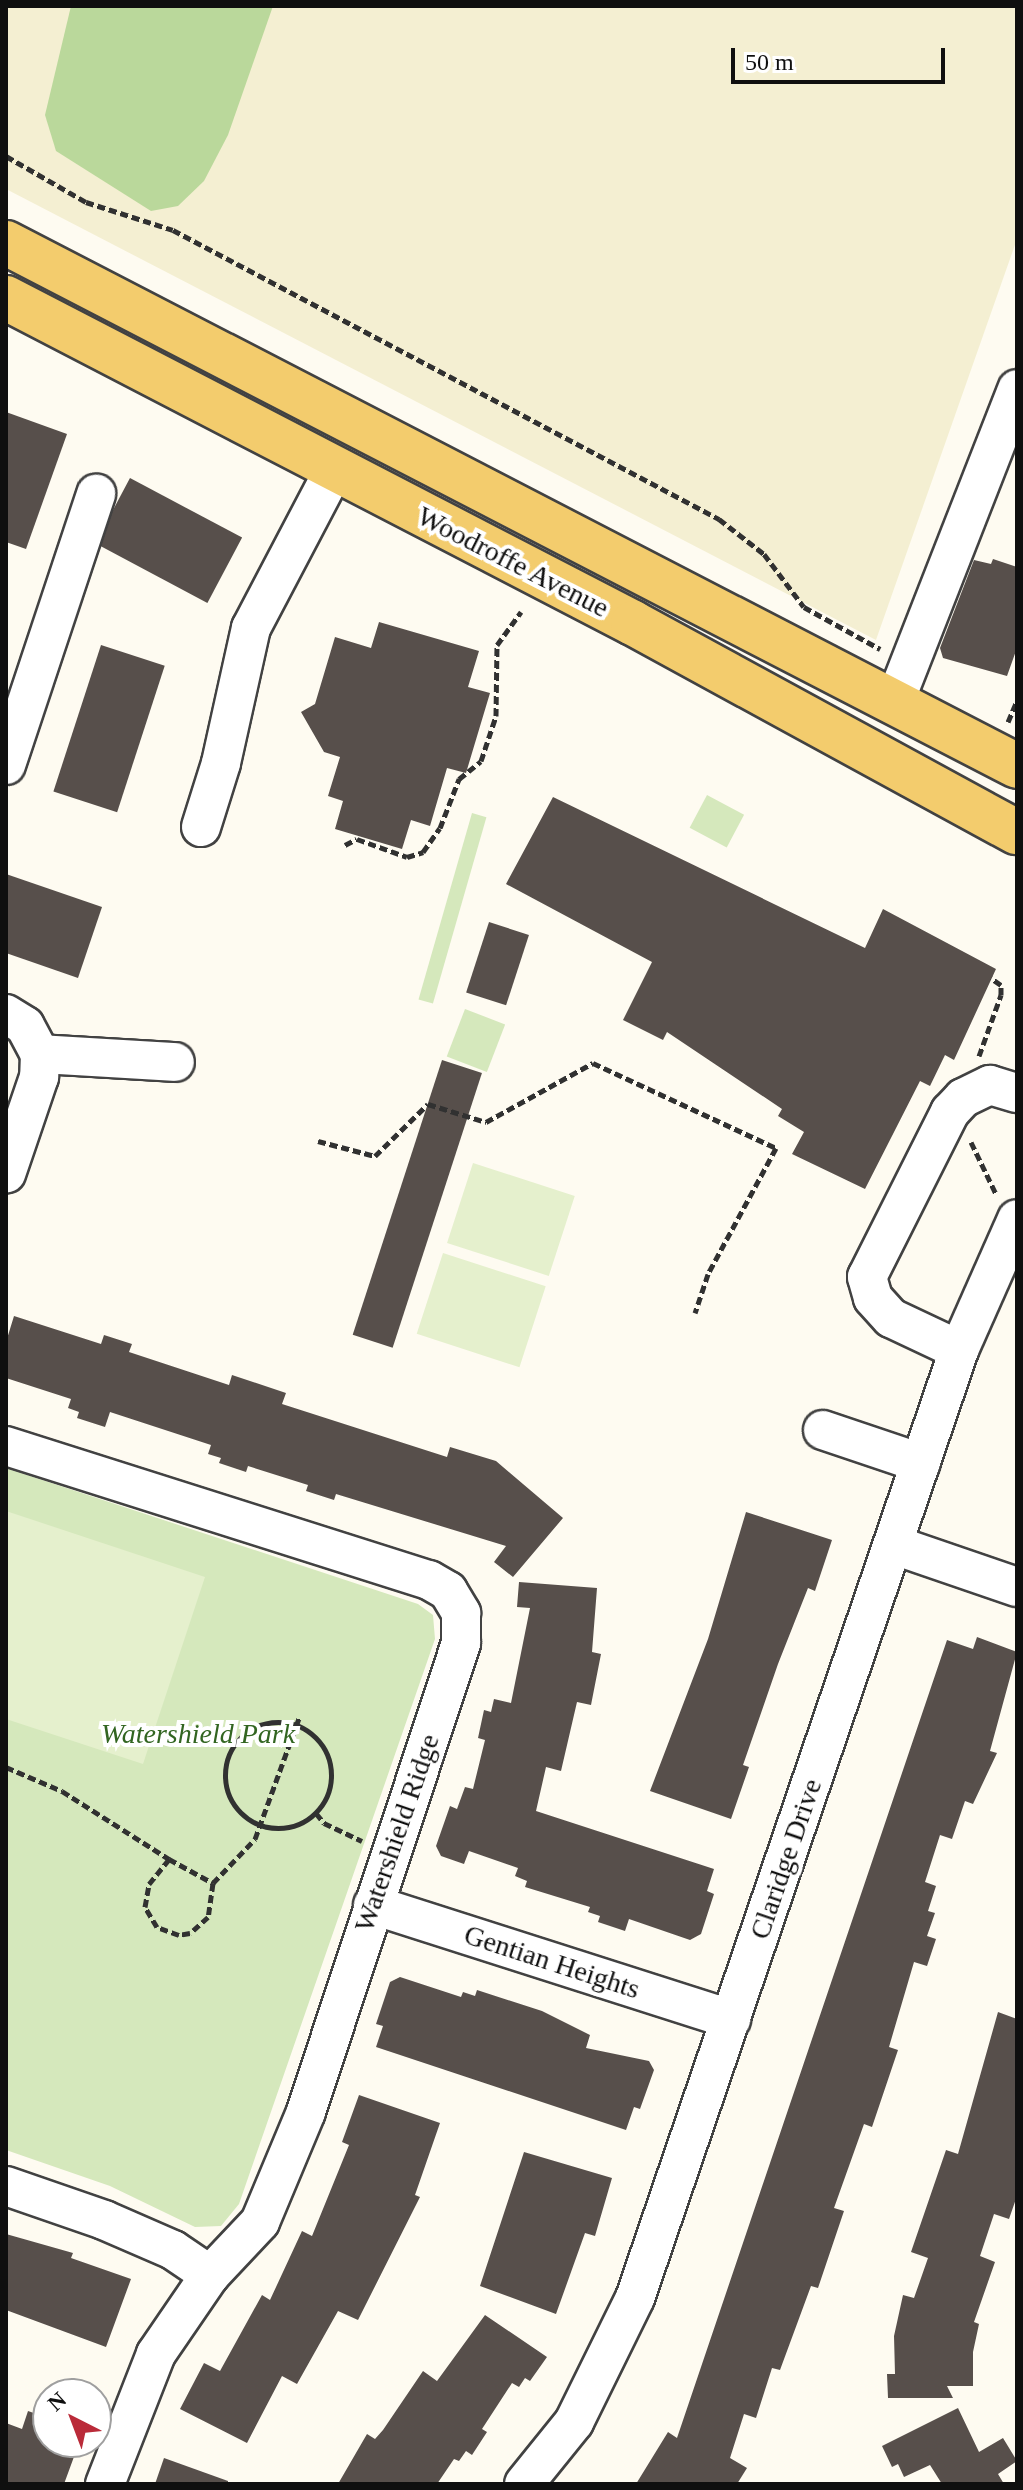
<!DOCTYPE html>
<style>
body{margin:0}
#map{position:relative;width:1023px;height:2490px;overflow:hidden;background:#fefbf1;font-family:Georgia,serif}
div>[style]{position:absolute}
.farmland>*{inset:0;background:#f4efd2}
.green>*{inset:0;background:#d5e8bc;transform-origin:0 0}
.forest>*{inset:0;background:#bad89b}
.pitch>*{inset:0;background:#e5f0cd;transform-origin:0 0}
.building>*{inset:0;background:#574f4b;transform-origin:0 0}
.path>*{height:5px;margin-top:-2.5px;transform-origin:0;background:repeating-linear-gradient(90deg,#313131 0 8px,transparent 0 12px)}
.path>.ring{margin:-2.5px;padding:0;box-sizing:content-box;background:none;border:5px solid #313131;border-radius:50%}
.roads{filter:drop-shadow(2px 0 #424242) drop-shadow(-2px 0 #424242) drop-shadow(0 2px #424242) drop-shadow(0 -2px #424242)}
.minor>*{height:38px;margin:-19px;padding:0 19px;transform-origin:19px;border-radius:19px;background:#fff}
.major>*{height:44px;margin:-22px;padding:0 22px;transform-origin:22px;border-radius:22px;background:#f3cc6d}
span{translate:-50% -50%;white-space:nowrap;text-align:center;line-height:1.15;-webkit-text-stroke:8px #fff;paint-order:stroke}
.street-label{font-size:28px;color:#0f0f0f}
.park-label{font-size:28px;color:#326521;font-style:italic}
.frame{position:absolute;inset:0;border:8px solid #0f0f0f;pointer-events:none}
.north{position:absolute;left:32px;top:2378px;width:80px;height:80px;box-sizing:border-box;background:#fff;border:2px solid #9f9f9f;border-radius:50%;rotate:318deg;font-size:22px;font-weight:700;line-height:32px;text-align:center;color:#0f0f0f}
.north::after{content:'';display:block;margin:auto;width:28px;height:36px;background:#ba2b39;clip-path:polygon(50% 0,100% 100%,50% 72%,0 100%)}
.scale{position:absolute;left:731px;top:48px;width:214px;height:36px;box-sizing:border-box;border:4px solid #0f0f0f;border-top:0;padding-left:10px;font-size:24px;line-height:28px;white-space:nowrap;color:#0f0f0f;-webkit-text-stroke:6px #fff;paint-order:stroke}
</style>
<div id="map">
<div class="farmland">
<i style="clip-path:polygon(6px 6px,1017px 6px,1017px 239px,876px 640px,6px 189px)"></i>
</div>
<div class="green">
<i style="left:707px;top:795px;width:42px;height:37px;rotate:28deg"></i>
<i style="left:472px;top:813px;width:15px;height:194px;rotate:16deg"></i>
<i style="left:465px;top:1009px;width:43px;height:51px;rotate:21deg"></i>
<i style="clip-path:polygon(6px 1468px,418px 1604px,433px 1615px,435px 1639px,239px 2204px,221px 2226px,195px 2227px,110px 2186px,6px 2150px)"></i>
</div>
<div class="forest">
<i style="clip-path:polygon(71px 6px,273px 6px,228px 135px,204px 181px,178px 206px,151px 211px,56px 151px,45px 115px)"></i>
</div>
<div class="pitch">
<i style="left:473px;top:1163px;width:107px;height:84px;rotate:18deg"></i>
<i style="left:443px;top:1253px;width:108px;height:85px;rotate:18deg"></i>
<i style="clip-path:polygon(6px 1511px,205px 1577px,143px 1764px,6px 1719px)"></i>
</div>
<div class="building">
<i style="clip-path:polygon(6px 412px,67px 434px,26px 549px,6px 542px)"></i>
<i style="left:130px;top:478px;width:127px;height:74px;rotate:28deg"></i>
<i style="clip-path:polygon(993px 559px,1017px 567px,1017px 648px,1007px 676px,943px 658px,940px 648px,974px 560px,991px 564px)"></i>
<i style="clip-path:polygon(379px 622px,479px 651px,468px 687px,490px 693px,466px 773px,447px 768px,430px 826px,411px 820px,402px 849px,335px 829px,343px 801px,328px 796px,340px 757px,324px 752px,301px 712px,315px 704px,335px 637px,371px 648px)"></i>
<i style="left:101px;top:645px;width:67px;height:154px;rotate:18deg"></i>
<i style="clip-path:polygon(553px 797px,865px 948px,883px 909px,996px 969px,954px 1060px,945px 1055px,930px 1086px,920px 1081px,865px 1189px,792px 1154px,804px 1132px,778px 1116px,782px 1109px,667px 1032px,663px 1040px,623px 1020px,652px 962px,506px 884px)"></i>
<i style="clip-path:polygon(6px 874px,102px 907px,78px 978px,6px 953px)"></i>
<i style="left:489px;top:922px;width:42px;height:74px;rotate:18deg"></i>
<i style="left:442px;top:1060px;width:42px;height:289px;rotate:18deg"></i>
<i style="clip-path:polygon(14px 1316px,101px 1344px,104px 1335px,132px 1344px,129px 1352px,229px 1385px,232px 1375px,286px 1393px,282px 1404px,447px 1457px,450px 1447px,496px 1461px,563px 1518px,513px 1577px,494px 1562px,506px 1546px,336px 1494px,334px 1500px,306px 1491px,308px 1485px,248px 1466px,246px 1472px,219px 1463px,221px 1458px,208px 1454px,211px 1445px,110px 1412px,105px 1427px,77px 1418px,79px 1412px,68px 1408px,71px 1399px,6px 1378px,6px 1342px)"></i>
<i style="clip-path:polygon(746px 1512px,832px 1540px,815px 1591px,808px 1588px,778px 1664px,743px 1765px,749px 1767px,731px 1819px,650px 1791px,708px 1639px)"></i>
<i style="clip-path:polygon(519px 1582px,597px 1588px,592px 1652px,601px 1654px,591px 1705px,577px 1702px,561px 1771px,546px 1767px,536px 1811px,714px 1869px,707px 1891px,714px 1894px,701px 1934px,690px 1940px,629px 1919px,625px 1931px,598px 1922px,600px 1916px,588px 1912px,590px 1907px,525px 1887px,527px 1881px,515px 1876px,518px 1868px,469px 1851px,464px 1864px,441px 1856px,436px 1846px,450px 1806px,457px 1809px,465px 1787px,473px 1789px,485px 1740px,478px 1738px,484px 1710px,491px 1712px,494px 1699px,511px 1703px,530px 1608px,517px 1607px)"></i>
<i style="clip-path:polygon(977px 1637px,1017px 1652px,990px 1751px,997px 1753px,973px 1804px,965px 1801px,952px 1839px,940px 1835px,925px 1882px,936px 1886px,928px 1911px,935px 1913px,927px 1936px,936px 1939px,927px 1966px,914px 1962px,889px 2047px,898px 2050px,872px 2127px,864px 2124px,834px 2208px,844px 2211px,818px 2288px,811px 2286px,780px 2370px,772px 2368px,756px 2418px,744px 2414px,730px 2458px,747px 2468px,737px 2484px,636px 2484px,668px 2432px,677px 2438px,947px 1640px,973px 1649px)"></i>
<i style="clip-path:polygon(400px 1977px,461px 1997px,463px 1992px,475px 1996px,477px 1990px,542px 2011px,590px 2035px,586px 2048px,649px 2061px,654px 2070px,640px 2109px,634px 2107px,626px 2130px,376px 2047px,383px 2026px,376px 2024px,390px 1982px)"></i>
<i style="clip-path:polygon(998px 2012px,1017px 2019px,1017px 2196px,1009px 2219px,994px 2214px,980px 2256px,995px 2262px,974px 2322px,979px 2324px,973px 2352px,973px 2386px,947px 2386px,953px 2398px,888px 2398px,887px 2374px,895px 2374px,894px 2336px,903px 2295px,914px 2298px,928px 2258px,911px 2252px,946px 2150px,958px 2154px)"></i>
<i style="clip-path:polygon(359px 2095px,440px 2123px,415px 2195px,420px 2197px,358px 2320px,338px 2311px,297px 2384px,282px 2376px,247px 2443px,180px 2409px,204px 2363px,220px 2371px,262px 2295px,270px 2300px,302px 2231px,312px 2236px,349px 2145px,342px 2142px)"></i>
<i style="clip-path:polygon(524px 2152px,612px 2178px,595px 2236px,585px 2233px,556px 2314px,480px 2286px)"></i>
<i style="clip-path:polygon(6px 2234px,73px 2253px,71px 2258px,131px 2279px,106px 2347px,6px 2310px)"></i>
<i style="clip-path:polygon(485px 2315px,547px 2357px,530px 2381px,525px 2378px,519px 2387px,512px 2383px,482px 2429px,487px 2432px,472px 2455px,466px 2451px,459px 2461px,454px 2459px,437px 2484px,338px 2484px,367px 2434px,375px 2439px,383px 2430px,423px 2371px,437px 2381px)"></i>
<i style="clip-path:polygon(958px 2408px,979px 2452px,1003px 2438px,1017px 2461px,998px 2474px,1004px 2484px,942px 2484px,930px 2465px,904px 2477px,898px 2464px,892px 2467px,882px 2446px)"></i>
<i style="clip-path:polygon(28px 2411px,48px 2418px,48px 2442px,71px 2442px,67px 2451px,75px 2454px,64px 2484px,6px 2484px,6px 2423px,22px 2429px)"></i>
<i style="clip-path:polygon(164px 2458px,228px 2481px,228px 2484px,155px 2484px)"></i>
</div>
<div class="path">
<i style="left:6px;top:156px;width:92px;rotate:29.9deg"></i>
<i style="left:86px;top:202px;width:91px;rotate:17.8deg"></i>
<i style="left:173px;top:230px;width:618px;rotate:27.89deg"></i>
<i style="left:719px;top:519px;width:57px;rotate:37.9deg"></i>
<i style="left:764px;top:554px;width:66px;rotate:53deg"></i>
<i style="left:804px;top:607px;width:87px;rotate:28.9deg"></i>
<i style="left:1008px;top:722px;width:23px;rotate:-67deg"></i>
<i style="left:345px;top:845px;width:13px;rotate:-27deg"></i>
<i style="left:357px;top:839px;width:53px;rotate:19.8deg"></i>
<i style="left:407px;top:857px;width:17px;rotate:-17deg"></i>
<i style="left:423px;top:852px;width:29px;rotate:-55deg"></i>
<i style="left:440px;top:828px;width:53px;rotate:-68.8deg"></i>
<i style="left:459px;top:779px;width:28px;rotate:-39deg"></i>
<i style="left:481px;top:761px;width:47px;rotate:-71.6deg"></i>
<i style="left:496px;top:716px;width:71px;rotate:-89.2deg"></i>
<i style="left:497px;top:645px;width:41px;rotate:-54deg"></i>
<i style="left:979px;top:1056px;width:65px;rotate:-70.2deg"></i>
<i style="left:1001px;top:995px;width:10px;rotate:-90deg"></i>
<i style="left:1001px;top:985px;width:12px;rotate:-145deg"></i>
<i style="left:318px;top:1141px;width:59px;rotate:14.7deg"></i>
<i style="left:375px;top:1156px;width:74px;rotate:-44.5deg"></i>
<i style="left:428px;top:1104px;width:61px;rotate:17.2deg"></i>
<i style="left:486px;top:1122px;width:122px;rotate:-28.9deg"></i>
<i style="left:593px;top:1063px;width:202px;rotate:24.9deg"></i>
<i style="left:776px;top:1148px;width:143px;rotate:118.4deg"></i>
<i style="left:708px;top:1274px;width:41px;rotate:108.4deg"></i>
<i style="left:971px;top:1142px;width:58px;rotate:64.3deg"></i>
<i class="ring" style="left:225px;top:1722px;width:101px;height:101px"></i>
<i style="left:6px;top:1767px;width:61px;rotate:23.2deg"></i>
<i style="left:62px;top:1791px;width:127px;rotate:32.4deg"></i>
<i style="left:316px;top:1813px;width:13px;rotate:51deg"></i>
<i style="left:324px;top:1823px;width:42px;rotate:25.3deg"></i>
<i style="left:169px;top:1859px;width:50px;rotate:28.6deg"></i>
<i style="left:213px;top:1883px;width:34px;rotate:98deg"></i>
<i style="left:208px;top:1917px;width:24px;rotate:138deg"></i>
<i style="left:190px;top:1933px;width:11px;rotate:170deg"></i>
<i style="left:179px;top:1935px;width:23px;rotate:-160deg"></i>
<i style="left:157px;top:1927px;width:23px;rotate:-121deg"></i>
<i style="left:145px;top:1907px;width:23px;rotate:-80deg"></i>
<i style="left:149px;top:1884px;width:32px;rotate:-51deg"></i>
<i style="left:213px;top:1883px;width:61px;rotate:-46.3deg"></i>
<i style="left:255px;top:1839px;width:129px;rotate:-70deg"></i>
</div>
<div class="roads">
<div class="minor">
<i style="left:895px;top:701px;width:335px;rotate:-68.6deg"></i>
<i style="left:6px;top:765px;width:286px;rotate:-71.6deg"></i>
<i style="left:201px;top:827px;width:67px;rotate:-72.6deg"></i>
<i style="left:221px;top:763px;width:138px;rotate:-77.5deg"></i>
<i style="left:251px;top:628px;width:178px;rotate:-62.3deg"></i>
<i style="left:6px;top:1014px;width:22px;rotate:32deg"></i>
<i style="left:25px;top:1026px;width:32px;rotate:62deg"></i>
<i style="left:40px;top:1054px;width:23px;rotate:92deg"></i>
<i style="left:39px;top:1077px;width:102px;rotate:108.8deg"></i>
<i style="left:40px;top:1054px;width:135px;rotate:3.4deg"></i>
<i style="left:959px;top:1350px;width:75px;rotate:-154.8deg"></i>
<i style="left:891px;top:1318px;width:27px;rotate:-132deg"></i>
<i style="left:873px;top:1298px;width:22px;rotate:-106deg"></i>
<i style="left:867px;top:1277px;width:185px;rotate:-63.3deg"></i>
<i style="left:950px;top:1112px;width:19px;rotate:-47deg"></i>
<i style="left:963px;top:1098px;width:30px;rotate:-26deg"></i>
<i style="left:990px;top:1085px;width:28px;rotate:17deg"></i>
<i style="left:823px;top:1430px;width:103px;rotate:18.6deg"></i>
<i style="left:6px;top:1446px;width:444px;rotate:17.6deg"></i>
<i style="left:429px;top:1580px;width:22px;rotate:30deg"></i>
<i style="left:448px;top:1591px;width:26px;rotate:59deg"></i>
<i style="left:461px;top:1613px;width:30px;rotate:90deg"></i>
<i style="left:461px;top:1643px;width:494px;rotate:108.3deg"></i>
<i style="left:306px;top:2112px;width:119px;rotate:112.7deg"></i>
<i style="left:260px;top:2222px;width:73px;rotate:133.3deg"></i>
<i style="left:210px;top:2275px;width:96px;rotate:124.4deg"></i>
<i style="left:156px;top:2354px;width:140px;rotate:111.4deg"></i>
<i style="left:894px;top:1545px;width:130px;rotate:18.9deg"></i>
<i style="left:373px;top:1905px;width:376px;rotate:17.7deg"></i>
<i style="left:6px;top:2186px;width:104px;rotate:19.1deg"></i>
<i style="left:104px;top:2220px;width:75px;rotate:23.5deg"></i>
<i style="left:173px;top:2250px;width:45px;rotate:34deg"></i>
<i style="left:524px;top:2484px;width:80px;rotate:-51.1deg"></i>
<i style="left:574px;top:2422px;width:138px;rotate:-63.8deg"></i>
<i style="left:635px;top:2298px;width:1002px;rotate:-71.13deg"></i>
<i style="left:959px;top:1350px;width:143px;rotate:-66.1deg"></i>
</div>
<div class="major">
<i style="left:6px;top:243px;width:1138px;rotate:27.35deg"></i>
<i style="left:6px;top:298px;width:706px;rotate:27.4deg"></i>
<i style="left:633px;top:623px;width:437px;rotate:28.6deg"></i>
</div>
</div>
<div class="street-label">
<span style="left:513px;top:562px;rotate:27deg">Woodroffe Avenue</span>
<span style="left:397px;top:1833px;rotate:-71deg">Watershield Ridge</span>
<span style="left:786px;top:1859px;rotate:-71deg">Claridge Drive</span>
<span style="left:552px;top:1962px;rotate:18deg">Gentian Heights</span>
</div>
<div class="park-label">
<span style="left:198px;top:1734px">Watershield Park</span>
</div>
<div class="frame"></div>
<div class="north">N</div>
<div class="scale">50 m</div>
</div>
